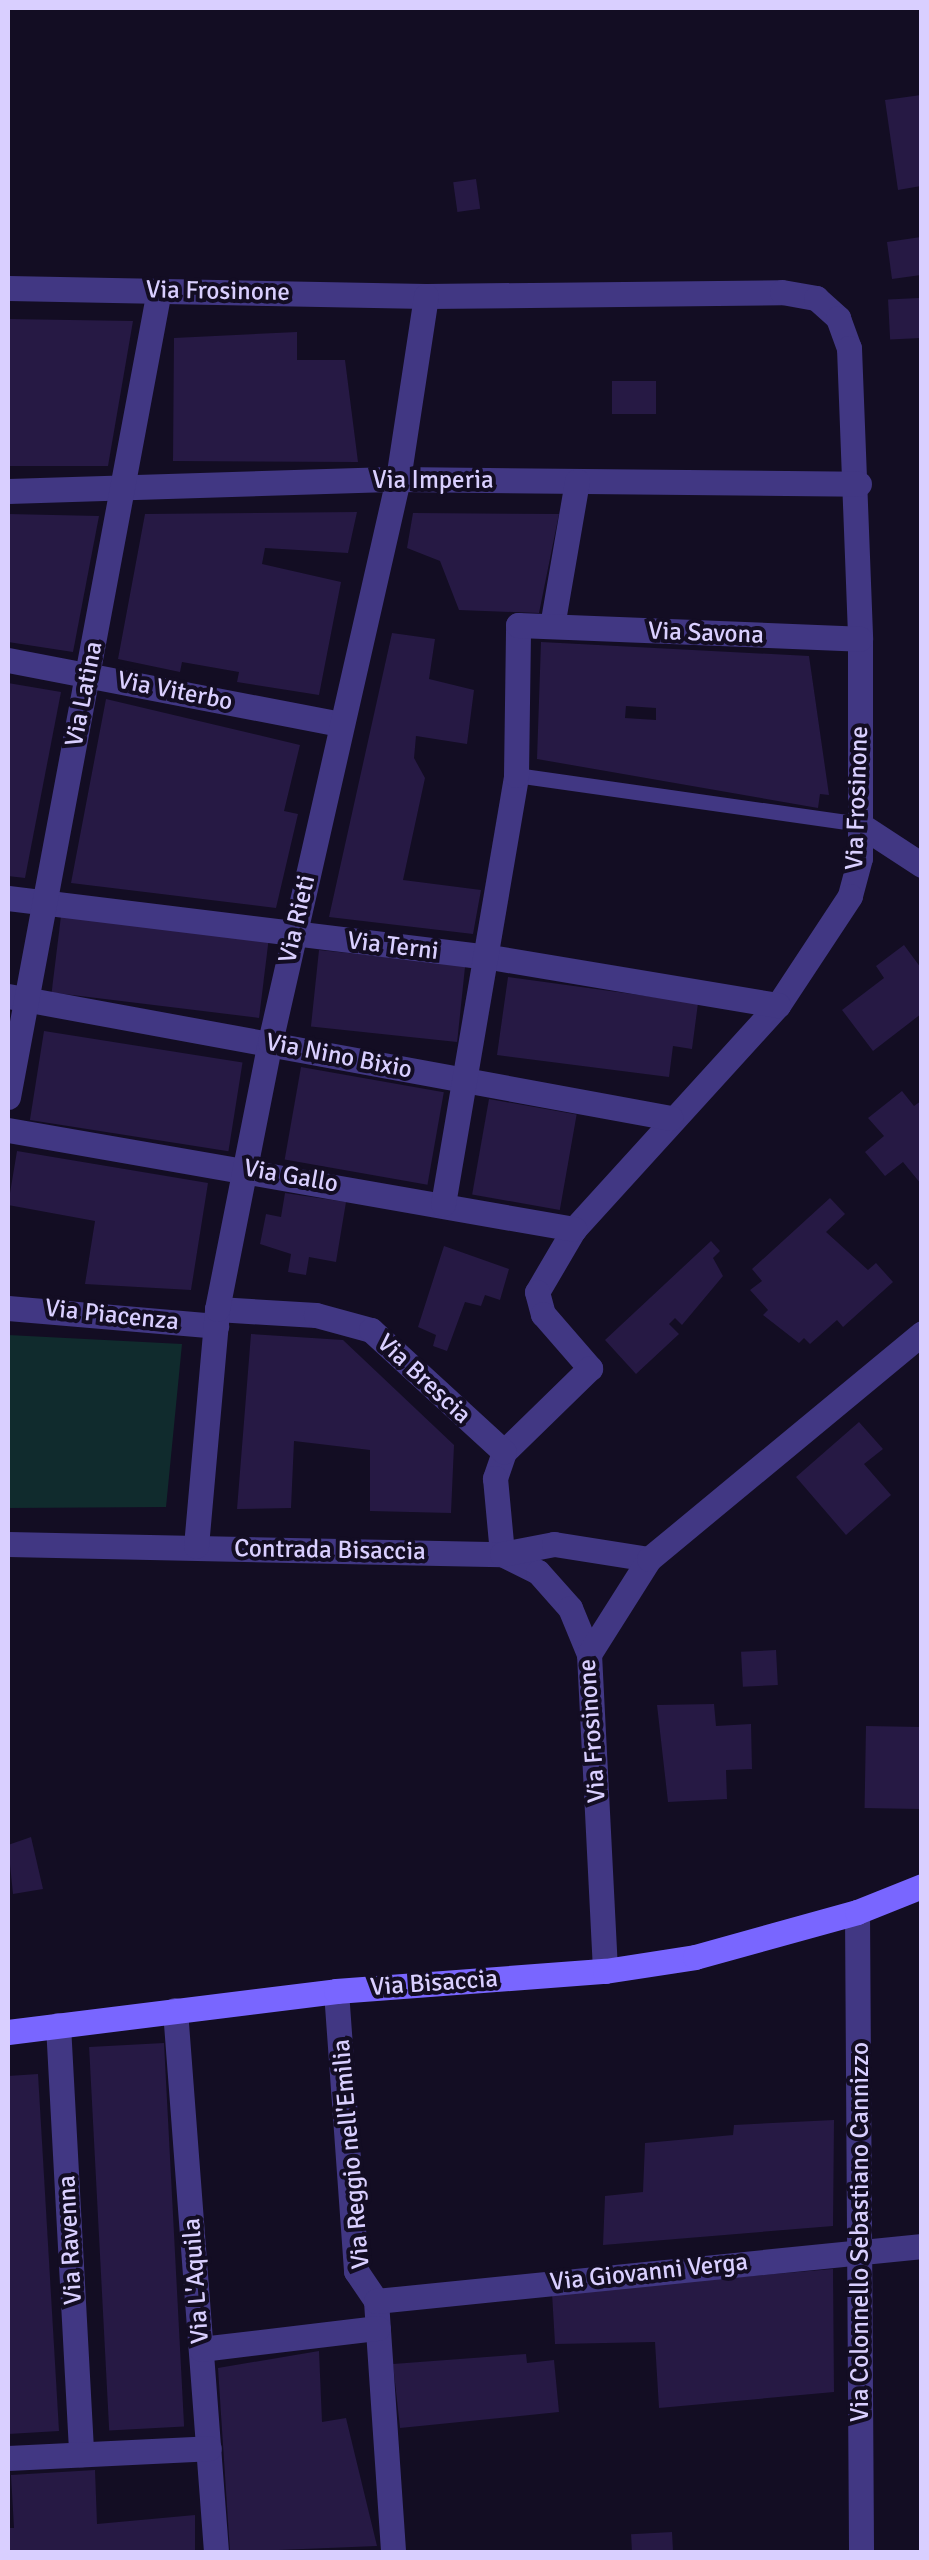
<!DOCTYPE html>
<style>
body{margin:0}
#map{position:relative;width:929px;height:2560px;overflow:hidden;background:#130d23;font-family:Signika,sans-serif}
div>[style]{position:absolute}
.green>*{inset:0;background:#102b2d}
.building>*{inset:0;background:#261944;transform-origin:0 0}
.lane>*{height:15px;margin:-7.5px;padding:0 7.5px;transform-origin:7.5px;border-radius:7.5px;background:#413783}
.street>*{height:25px;margin:-12.5px;padding:0 12.5px;transform-origin:12.5px;border-radius:12.5px;background:#413783}
.secondary>*{height:25px;margin:-12.5px;padding:0 12.5px;transform-origin:12.5px;border-radius:12.5px;background:#7966ff}
span{translate:-50% -50%;white-space:nowrap;text-align:center;line-height:1.15;-webkit-text-stroke:8px #130d23;paint-order:stroke}
.street-label{font-size:25px;color:#d9cfff}
.frame{position:absolute;inset:0;border:10px solid #d9cfff;pointer-events:none}
</style>
<div id="map">
<div class="green">
<i style="clip-path:polygon(8px 1335px,182px 1344px,166px 1507px,8px 1508px)"></i>
</div>
<div class="building">
<i style="clip-path:polygon(921px 95px,921px 186px,898px 190px,885px 100px)"></i>
<i style="left:476px;top:179px;width:30px;height:23px;rotate:82deg"></i>
<i style="clip-path:polygon(921px 237px,921px 275px,892px 279px,887px 242px)"></i>
<i style="left:919px;top:298px;width:40px;height:31px;rotate:87deg"></i>
<i style="clip-path:polygon(8px 319px,133px 321px,108px 466px,8px 466px)"></i>
<i style="clip-path:polygon(297px 332px,297px 360px,345px 360px,358px 462px,173px 461px,174px 338px)"></i>
<i style="left:612px;top:381px;width:44px;height:33px"></i>
<i style="clip-path:polygon(357px 512px,348px 553px,265px 548px,262px 564px,341px 582px,319px 695px,237px 682px,239px 672px,182px 662px,180px 672px,118px 659px,145px 514px)"></i>
<i style="clip-path:polygon(413px 513px,559px 514px,539px 613px,459px 610px,440px 561px,407px 548px)"></i>
<i style="clip-path:polygon(8px 514px,99px 516px,73px 652px,8px 642px)"></i>
<i style="clip-path:polygon(392px 633px,435px 639px,429px 679px,474px 690px,467px 744px,416px 736px,414px 758px,425px 778px,403px 880px,481px 890px,473px 934px,329px 917px)"></i>
<i style="clip-path:polygon(evenodd,541px 642px,809px 656px,829px 795px,820px 794px,818px 808px,537px 759px,541px 642px,626px 706px,656px 708px,656px 720px,625px 718px,626px 706px)"></i>
<i style="clip-path:polygon(8px 683px,61px 692px,25px 878px,8px 876px)"></i>
<i style="clip-path:polygon(106px 699px,300px 745px,284px 811px,298px 814px,276px 908px,71px 883px)"></i>
<i style="left:61px;top:916px;width:209px;height:77px;rotate:7deg"></i>
<i style="clip-path:polygon(904px 945px,921px 968px,921px 1014px,873px 1051px,842px 1010px,884px 978px,876px 966px)"></i>
<i style="left:319px;top:950px;width:147px;height:77px;rotate:6deg"></i>
<i style="clip-path:polygon(508px 977px,698px 1003px,692px 1049px,673px 1046px,669px 1077px,497px 1055px)"></i>
<i style="left:44px;top:1031px;width:201px;height:90px;rotate:9deg"></i>
<i style="left:301px;top:1067px;width:145px;height:94px;rotate:10deg"></i>
<i style="clip-path:polygon(902px 1091px,914px 1106px,921px 1101px,921px 1184px,903px 1162px,885px 1176px,865px 1152px,884px 1136px,868px 1118px)"></i>
<i style="left:489px;top:1099px;width:89px;height:97px;rotate:10deg"></i>
<i style="clip-path:polygon(17px 1151px,208px 1183px,191px 1290px,85px 1284px,95px 1221px,8px 1205px)"></i>
<i style="clip-path:polygon(285px 1193px,346px 1202px,336px 1262px,309px 1257px,306px 1275px,288px 1272px,291px 1254px,260px 1244px,266px 1214px,281px 1217px)"></i>
<i style="clip-path:polygon(830px 1198px,845px 1214px,826px 1232px,868px 1270px,876px 1263px,893px 1282px,843px 1327px,837px 1320px,810px 1344px,804px 1338px,799px 1343px,763px 1315px,768px 1310px,750px 1290px,762px 1281px,752px 1269px)"></i>
<i style="clip-path:polygon(711px 1241px,720px 1251px,713px 1258px,723px 1276px,682px 1325px,675px 1318px,669px 1324px,679px 1334px,636px 1374px,605px 1340px)"></i>
<i style="clip-path:polygon(444px 1246px,509px 1269px,500px 1300px,485px 1295px,481px 1306px,465px 1302px,447px 1351px,433px 1346px,436px 1335px,418px 1327px)"></i>
<i style="clip-path:polygon(251px 1334px,343px 1340px,454px 1445px,451px 1513px,370px 1511px,370px 1450px,294px 1441px,291px 1508px,237px 1509px)"></i>
<i style="clip-path:polygon(859px 1422px,883px 1449px,864px 1464px,891px 1495px,846px 1535px,796px 1477px)"></i>
<i style="left:776px;top:1650px;width:35px;height:35px;rotate:87deg"></i>
<i style="clip-path:polygon(714px 1704px,716px 1726px,751px 1724px,752px 1769px,726px 1770px,727px 1799px,668px 1802px,657px 1705px)"></i>
<i style="left:866px;top:1726px;width:55px;height:82px;rotate:1deg"></i>
<i style="clip-path:polygon(31px 1837px,43px 1889px,13px 1894px,8px 1845px)"></i>
<i style="left:164px;top:2043px;width:384px;height:75px;rotate:87deg"></i>
<i style="clip-path:polygon(38px 2074px,59px 2431px,8px 2434px,8px 2076px)"></i>
<i style="clip-path:polygon(834px 2120px,833px 2226px,603px 2245px,605px 2196px,643px 2192px,645px 2143px,733px 2135px,734px 2125px)"></i>
<i style="clip-path:polygon(833px 2269px,834px 2392px,659px 2408px,655px 2342px,555px 2344px,552px 2293px)"></i>
<i style="clip-path:polygon(319px 2351px,322px 2422px,346px 2418px,377px 2546px,230px 2552px,218px 2368px)"></i>
<i style="clip-path:polygon(526px 2354px,527px 2363px,554px 2360px,559px 2412px,400px 2428px,393px 2364px)"></i>
<i style="clip-path:polygon(95px 2470px,97px 2524px,195px 2515px,195px 2552px,8px 2552px,8px 2528px,14px 2528px,11px 2475px)"></i>
<i style="left:672px;top:2532px;width:20px;height:41px;rotate:87deg"></i>
</div>
<div class="lane">
<i style="left:516px;top:775px;width:346px;rotate:8.1deg"></i>
</div>
<div class="street">
<i style="left:8px;top:288px;width:418px;rotate:1.1deg"></i>
<i style="left:426px;top:296px;width:356px;rotate:-0.6deg"></i>
<i style="left:782px;top:292px;width:35px;rotate:10deg"></i>
<i style="left:816px;top:298px;width:30px;rotate:42deg"></i>
<i style="left:838px;top:318px;width:32px;rotate:70deg"></i>
<i style="left:849px;top:348px;width:291px;rotate:87.8deg"></i>
<i style="left:860px;top:639px;width:219px;rotate:90deg"></i>
<i style="left:860px;top:858px;width:39px;rotate:105deg"></i>
<i style="left:850px;top:896px;width:131px;rotate:123.4deg"></i>
<i style="left:778px;top:1005px;width:303px;rotate:132.3deg"></i>
<i style="left:574px;top:1229px;width:73px;rotate:120.4deg"></i>
<i style="left:537px;top:1292px;width:23px;rotate:75deg"></i>
<i style="left:543px;top:1314px;width:72px;rotate:49deg"></i>
<i style="left:590px;top:1368px;width:120px;rotate:135.7deg"></i>
<i style="left:504px;top:1452px;width:28px;rotate:109deg"></i>
<i style="left:495px;top:1478px;width:76px;rotate:84.7deg"></i>
<i style="left:502px;top:1554px;width:40px;rotate:26.6deg"></i>
<i style="left:538px;top:1572px;width:48px;rotate:48.4deg"></i>
<i style="left:570px;top:1608px;width:50px;rotate:67.6deg"></i>
<i style="left:589px;top:1654px;width:317px;rotate:87.1deg"></i>
<i style="left:8px;top:491px;width:390px;rotate:-1.8deg"></i>
<i style="left:398px;top:479px;width:461px;rotate:0.6deg"></i>
<i style="left:552px;top:626px;width:147px;rotate:-80.2deg"></i>
<i style="left:8px;top:660px;width:339px;rotate:10.9deg"></i>
<i style="left:859px;top:824px;width:75px;rotate:33.1deg"></i>
<i style="left:8px;top:898px;width:486px;rotate:7deg"></i>
<i style="left:490px;top:957px;width:292px;rotate:9.5deg"></i>
<i style="left:8px;top:996px;width:674px;rotate:10.43deg"></i>
<i style="left:8px;top:1097px;width:821px;rotate:-79.4deg"></i>
<i style="left:8px;top:1130px;width:575px;rotate:9.92deg"></i>
<i style="left:443px;top:1204px;width:435px;rotate:-80.3deg"></i>
<i style="left:516px;top:775px;width:150px;rotate:-89.2deg"></i>
<i style="left:518px;top:625px;width:342px;rotate:2.3deg"></i>
<i style="left:8px;top:1308px;width:209px;rotate:4.9deg"></i>
<i style="left:217px;top:1309px;width:99px;rotate:3.5deg"></i>
<i style="left:316px;top:1315px;width:57px;rotate:15.3deg"></i>
<i style="left:371px;top:1330px;width:180px;rotate:42.5deg"></i>
<i style="left:8px;top:1544px;width:494px;rotate:1.2deg"></i>
<i style="left:502px;top:1554px;width:53px;rotate:-10.9deg"></i>
<i style="left:554px;top:1544px;width:96px;rotate:9deg"></i>
<i style="left:196px;top:1546px;width:238px;rotate:-84.9deg"></i>
<i style="left:217px;top:1309px;width:272px;rotate:-78.8deg"></i>
<i style="left:270px;top:1042px;width:577px;rotate:-77.19deg"></i>
<i style="left:398px;top:479px;width:185px;rotate:-81.3deg"></i>
<i style="left:589px;top:1654px;width:112px;rotate:-57.7deg"></i>
<i style="left:649px;top:1559px;width:354px;rotate:-39.6deg"></i>
<i style="left:857px;top:1912px;width:640px;rotate:89.64deg"></i>
<i style="left:336px;top:1991px;width:281px;rotate:85.9deg"></i>
<i style="left:356px;top:2271px;width:36px;rotate:56deg"></i>
<i style="left:376px;top:2301px;width:252px;rotate:86.1deg"></i>
<i style="left:175px;top:2010px;width:544px;rotate:85.67deg"></i>
<i style="left:58px;top:2025px;width:430px;rotate:86.9deg"></i>
<i style="left:376px;top:2301px;width:549px;rotate:-5.75deg"></i>
<i style="left:201px;top:2349px;width:178px;rotate:-6.8deg"></i>
<i style="left:8px;top:2458px;width:201px;rotate:-2.8deg"></i>
</div>
<div class="secondary">
<i style="left:8px;top:2032px;width:331px;rotate:-7.1deg"></i>
<i style="left:336px;top:1991px;width:270px;rotate:-4.3deg"></i>
<i style="left:605px;top:1971px;width:91px;rotate:-8.8deg"></i>
<i style="left:695px;top:1957px;width:168px;rotate:-15.5deg"></i>
<i style="left:857px;top:1912px;width:70px;rotate:-21.8deg"></i>
</div>
<div class="street-label">
<span style="left:218px;top:291px;rotate:1deg">Via Frosinone</span>
<span style="left:433px;top:480px">Via Imperia</span>
<span style="left:706px;top:633px;rotate:2deg">Via Savona</span>
<span style="left:175px;top:691px;rotate:11deg">Via Viterbo</span>
<span style="left:84px;top:694px;rotate:-79deg">Via Latina</span>
<span style="left:857px;top:798px;rotate:-88deg">Via Frosinone</span>
<span style="left:297px;top:919px;rotate:-77deg">Via Rieti</span>
<span style="left:393px;top:946px;rotate:7deg">Via Terni</span>
<span style="left:339px;top:1056px;rotate:11deg">Via Nino Bixio</span>
<span style="left:291px;top:1176px;rotate:10deg">Via Gallo</span>
<span style="left:112px;top:1315px;rotate:6deg">Via Piacenza</span>
<span style="left:424px;top:1379px;rotate:43deg">Via Brescia</span>
<span style="left:330px;top:1550px;rotate:1deg">Contrada Bisaccia</span>
<span style="left:592px;top:1731px;rotate:-94deg">Via Frosinone</span>
<span style="left:434px;top:1983px;rotate:-4deg">Via Bisaccia</span>
<span style="left:351px;top:2154px;rotate:-95deg">Via Reggio nell'Emilia</span>
<span style="left:860px;top:2232px;rotate:-90deg">Via Colonnello Sebastiano Cannizzo</span>
<span style="left:70px;top:2240px;rotate:-93deg">Via Ravenna</span>
<span style="left:649px;top:2272px;rotate:-6deg">Via Giovanni Verga</span>
<span style="left:196px;top:2281px;rotate:-94deg">Via L'Aquila</span>
</div>
<div class="frame"></div>
</div>
